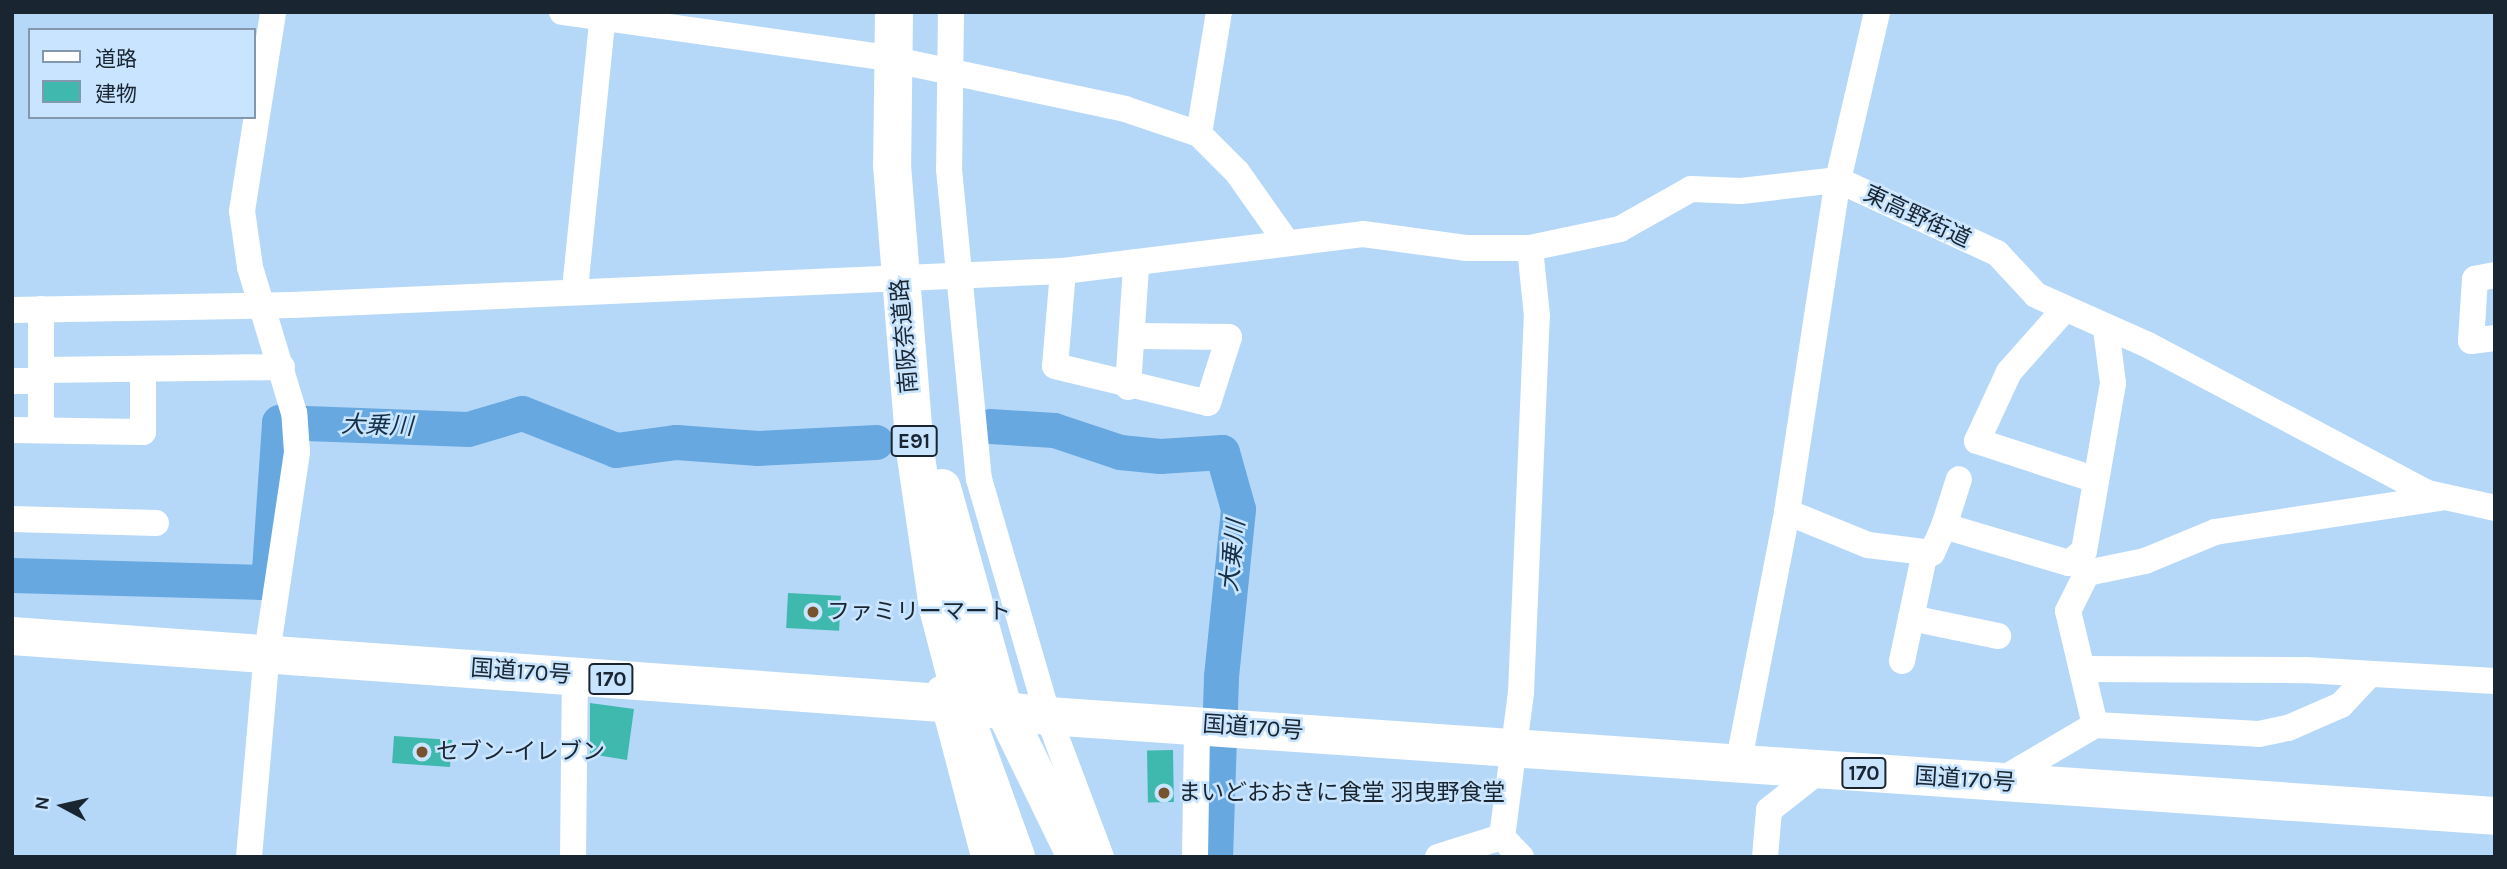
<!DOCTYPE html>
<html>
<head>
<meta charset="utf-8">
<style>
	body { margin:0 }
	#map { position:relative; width:2507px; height:869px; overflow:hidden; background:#b6d8f8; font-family:Karla,"Noto Sans JP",sans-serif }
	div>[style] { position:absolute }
	.river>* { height:35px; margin:-17.5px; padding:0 17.5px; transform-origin:17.5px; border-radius:17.5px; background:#68a8e1 }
	.building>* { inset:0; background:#3fb9ae; transform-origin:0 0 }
	.minor>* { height:26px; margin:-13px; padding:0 13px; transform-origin:13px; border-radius:13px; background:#fff }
	.highway>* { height:38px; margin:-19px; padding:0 19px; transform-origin:19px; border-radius:19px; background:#fff }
	.dots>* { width:19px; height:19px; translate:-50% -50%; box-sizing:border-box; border:4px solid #c9e4fe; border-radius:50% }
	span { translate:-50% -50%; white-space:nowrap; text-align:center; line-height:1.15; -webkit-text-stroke:5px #c9e4fe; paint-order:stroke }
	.shield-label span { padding:2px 5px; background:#c9e4fe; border:2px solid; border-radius:5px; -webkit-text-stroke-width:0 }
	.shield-label { font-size:21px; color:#192632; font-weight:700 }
	.street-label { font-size:23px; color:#192632 }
	.poi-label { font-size:23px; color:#192632 }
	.left { translate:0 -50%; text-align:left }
	.water-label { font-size:24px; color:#132f47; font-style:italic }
	.frame { position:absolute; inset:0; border:14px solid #192632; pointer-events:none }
	.legend { position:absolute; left:28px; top:28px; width:228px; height:91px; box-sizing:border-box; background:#c9e4fe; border:2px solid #8398ac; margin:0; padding:9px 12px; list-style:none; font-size:21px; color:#192632 }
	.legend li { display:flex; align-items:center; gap:14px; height:35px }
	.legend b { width:35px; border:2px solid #8398ac }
	.north { position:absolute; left:28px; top:771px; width:70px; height:70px; -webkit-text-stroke:5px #c9e4fe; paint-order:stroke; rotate:278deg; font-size:19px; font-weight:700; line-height:28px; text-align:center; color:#192632 }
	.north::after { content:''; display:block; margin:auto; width:24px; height:32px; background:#192632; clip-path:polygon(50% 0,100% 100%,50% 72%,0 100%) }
</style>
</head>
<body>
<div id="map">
	<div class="river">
		<div style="left:990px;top:426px;width:64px;rotate:3.6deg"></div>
		<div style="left:1054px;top:430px;width:70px;rotate:18.4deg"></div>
		<div style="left:1120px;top:452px;width:40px;rotate:5.7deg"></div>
		<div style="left:1160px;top:456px;width:62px;rotate:-3.7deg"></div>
		<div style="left:1222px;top:452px;width:59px;rotate:74.3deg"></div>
		<div style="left:1238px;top:509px;width:169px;rotate:95.8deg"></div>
		<div style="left:1221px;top:677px;width:180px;rotate:91.9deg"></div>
		<div style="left:12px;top:575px;width:249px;rotate:1.6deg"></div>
		<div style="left:261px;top:582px;width:14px;rotate:-56deg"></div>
		<div style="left:269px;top:570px;width:148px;rotate:-86.1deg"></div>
		<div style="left:279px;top:422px;width:189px;rotate:2.1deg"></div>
		<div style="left:468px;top:429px;width:56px;rotate:-16.5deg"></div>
		<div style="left:522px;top:413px;width:101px;rotate:21.5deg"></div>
		<div style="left:616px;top:450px;width:61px;rotate:-7.6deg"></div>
		<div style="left:676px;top:442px;width:82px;rotate:4.2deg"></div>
		<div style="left:758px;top:448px;width:118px;rotate:-2.9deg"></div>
	</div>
	<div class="building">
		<div style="left:788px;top:593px;width:53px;height:35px;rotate:3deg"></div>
		<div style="clip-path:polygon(590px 703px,634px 709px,627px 760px,590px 754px)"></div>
		<div style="left:394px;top:736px;width:58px;height:27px;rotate:4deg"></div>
		<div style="left:1173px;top:750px;width:52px;height:26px;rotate:89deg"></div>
	</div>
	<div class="minor">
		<div style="left:562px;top:12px;width:322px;rotate:8deg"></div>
		<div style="left:881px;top:57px;width:249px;rotate:12deg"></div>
		<div style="left:1125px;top:109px;width:78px;rotate:18.7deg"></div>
		<div style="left:1199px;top:134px;width:54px;rotate:45deg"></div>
		<div style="left:1237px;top:172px;width:83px;rotate:54.8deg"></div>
		<div style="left:951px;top:12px;width:157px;rotate:90.7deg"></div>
		<div style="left:949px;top:169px;width:311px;rotate:84.5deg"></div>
		<div style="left:979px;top:479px;width:247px;rotate:73.8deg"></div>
		<div style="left:1048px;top:716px;width:151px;rotate:69.4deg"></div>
		<div style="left:1199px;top:134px;width:124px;rotate:-80.7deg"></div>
		<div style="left:1063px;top:271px;width:95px;rotate:94.8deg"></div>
		<div style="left:1055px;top:366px;width:157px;rotate:13.6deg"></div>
		<div style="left:1208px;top:403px;width:69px;rotate:-72.3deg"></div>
		<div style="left:1229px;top:337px;width:93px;rotate:-179.4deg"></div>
		<div style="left:2495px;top:275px;width:20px;rotate:169deg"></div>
		<div style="left:2475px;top:279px;width:62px;rotate:93.7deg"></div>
		<div style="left:2471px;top:341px;width:24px;rotate:-7deg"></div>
		<div style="left:575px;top:289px;width:278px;rotate:-84.2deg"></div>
		<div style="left:12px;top:310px;width:280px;rotate:-1deg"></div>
		<div style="left:292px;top:305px;width:772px;rotate:-2.53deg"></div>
		<div style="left:1063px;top:271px;width:302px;rotate:-7deg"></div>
		<div style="left:1363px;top:234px;width:105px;rotate:7.7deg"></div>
		<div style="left:1467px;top:248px;width:63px"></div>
		<div style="left:1530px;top:248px;width:92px;rotate:-11.9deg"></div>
		<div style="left:1620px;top:229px;width:81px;rotate:-29.4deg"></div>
		<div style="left:1691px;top:189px;width:50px;rotate:2.3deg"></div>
		<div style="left:1741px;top:191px;width:98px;rotate:-6.5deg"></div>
		<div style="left:1838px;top:180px;width:175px;rotate:24.7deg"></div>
		<div style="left:1997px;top:253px;width:57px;rotate:47.1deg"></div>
		<div style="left:2036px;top:295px;width:123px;rotate:24.1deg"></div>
		<div style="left:2148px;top:345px;width:316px;rotate:27.9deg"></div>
		<div style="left:2427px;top:493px;width:70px;rotate:12.4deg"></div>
		<div style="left:2064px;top:310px;width:83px;rotate:131.6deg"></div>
		<div style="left:2009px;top:372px;width:76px;rotate:114.9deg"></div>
		<div style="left:1977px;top:441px;width:125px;rotate:18.1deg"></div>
		<div style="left:41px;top:370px;width:241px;rotate:-0.7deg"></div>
		<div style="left:12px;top:381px;width:29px"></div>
		<div style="left:1128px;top:387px;width:122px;rotate:-86.2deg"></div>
		<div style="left:12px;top:430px;width:131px;rotate:0.9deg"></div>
		<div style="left:143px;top:432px;width:63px;rotate:-90deg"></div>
		<div style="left:41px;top:430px;width:121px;rotate:-90deg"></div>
		<div style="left:1787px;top:512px;width:87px;rotate:22.2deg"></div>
		<div style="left:1868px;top:545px;width:64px;rotate:7.1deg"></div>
		<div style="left:1932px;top:553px;width:30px;rotate:-66deg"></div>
		<div style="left:1944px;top:526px;width:130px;rotate:16.5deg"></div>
		<div style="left:2069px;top:563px;width:19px;rotate:-39deg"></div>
		<div style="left:2084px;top:551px;width:170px;rotate:-80.2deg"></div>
		<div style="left:2113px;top:383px;width:54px;rotate:-97.4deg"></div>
		<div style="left:12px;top:519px;width:144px;rotate:1.6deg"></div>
		<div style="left:1944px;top:526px;width:49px;rotate:-72.3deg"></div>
		<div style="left:1911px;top:618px;width:89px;rotate:11.7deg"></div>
		<div style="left:1902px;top:661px;width:111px;rotate:-78.1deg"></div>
		<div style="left:2082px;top:669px;width:223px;rotate:0.3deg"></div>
		<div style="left:2305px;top:670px;width:190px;rotate:3.3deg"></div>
		<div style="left:940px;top:689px;width:174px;rotate:75.3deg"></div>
		<div style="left:2095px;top:725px;width:117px;rotate:-103.3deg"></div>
		<div style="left:2068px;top:611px;width:42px;rotate:-63.4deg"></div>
		<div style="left:2087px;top:573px;width:59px;rotate:-11.7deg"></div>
		<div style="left:2145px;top:561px;width:76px;rotate:-22.5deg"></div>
		<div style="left:2215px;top:532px;width:229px;rotate:-8.6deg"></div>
		<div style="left:1738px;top:765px;width:258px;rotate:-79deg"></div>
		<div style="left:1787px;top:512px;width:336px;rotate:-81.3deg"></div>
		<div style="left:1838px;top:180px;width:172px;rotate:-76.9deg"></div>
		<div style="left:1998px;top:782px;width:113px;rotate:-30.4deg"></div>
		<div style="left:2095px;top:725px;width:164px;rotate:3.1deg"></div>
		<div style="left:2259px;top:734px;width:30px;rotate:-12deg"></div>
		<div style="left:2288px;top:728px;width:58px;rotate:-23.5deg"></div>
		<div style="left:2341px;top:705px;width:41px;rotate:-47deg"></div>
		<div style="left:249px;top:857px;width:205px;rotate:-85deg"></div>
		<div style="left:267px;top:653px;width:203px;rotate:-81.5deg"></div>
		<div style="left:297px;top:452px;width:39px;rotate:-94deg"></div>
		<div style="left:294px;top:413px;width:152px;rotate:-106.8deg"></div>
		<div style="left:250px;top:267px;width:57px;rotate:-98.1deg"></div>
		<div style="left:242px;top:211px;width:201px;rotate:-81.1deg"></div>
		<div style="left:573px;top:857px;width:181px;rotate:-89.4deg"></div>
		<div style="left:1195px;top:857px;width:134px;rotate:-89.1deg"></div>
		<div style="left:1438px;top:857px;width:67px;rotate:-17.4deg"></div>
		<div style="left:1521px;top:857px;width:28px;rotate:-134deg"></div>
		<div style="left:1502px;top:837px;width:145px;rotate:-82.5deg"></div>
		<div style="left:1521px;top:693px;width:377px;rotate:-87.6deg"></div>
		<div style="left:1537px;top:316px;width:68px;rotate:-95.9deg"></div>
		<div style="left:1765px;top:857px;width:47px;rotate:-85.1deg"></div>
		<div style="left:1769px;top:810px;width:65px;rotate:-38.1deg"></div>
	</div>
	<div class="highway">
		<div style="left:894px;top:12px;width:153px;rotate:90.7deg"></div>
		<div style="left:892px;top:165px;width:286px;rotate:85.4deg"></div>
		<div style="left:915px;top:450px;width:160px;rotate:81.7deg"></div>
		<div style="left:938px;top:608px;width:123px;rotate:75.4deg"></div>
		<div style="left:969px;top:727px;width:138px;rotate:70.1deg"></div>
		<div style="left:942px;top:488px;width:225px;rotate:74.5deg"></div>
		<div style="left:1002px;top:705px;width:169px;rotate:64deg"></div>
		<div style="left:12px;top:636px;width:932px;rotate:4.12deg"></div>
		<div style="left:942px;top:703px;width:107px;rotate:7deg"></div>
		<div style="left:1048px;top:716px;width:1450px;rotate:3.95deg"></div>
	</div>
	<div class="dots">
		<div style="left:813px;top:612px;background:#77532d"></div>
		<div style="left:422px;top:752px;background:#77532d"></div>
		<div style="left:1164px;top:793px;background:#77532d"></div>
	</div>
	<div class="shield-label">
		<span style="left:914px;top:441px">E91</span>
		<span style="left:611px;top:679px">170</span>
		<span style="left:1864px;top:773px">170</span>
	</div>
	<div class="street-label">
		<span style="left:1917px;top:217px;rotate:25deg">東高野街道</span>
		<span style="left:905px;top:336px;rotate:-95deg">南阪奈道路</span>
		<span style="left:521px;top:672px;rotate:4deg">国道170号</span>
		<span style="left:1253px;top:728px;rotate:4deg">国道170号</span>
		<span style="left:1965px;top:780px;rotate:4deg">国道170号</span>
	</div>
	<div class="poi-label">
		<span class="left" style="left:827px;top:612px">ファミリーマート</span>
		<span class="left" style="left:436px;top:752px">セブン-イレブン</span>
		<span class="left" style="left:1178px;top:793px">まいどおおきに食堂 羽曳野食堂</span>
	</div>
	<div class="water-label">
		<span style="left:377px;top:426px;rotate:2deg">大乗川</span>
		<span style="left:1233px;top:556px;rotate:-84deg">大乗川</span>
	</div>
	<div class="frame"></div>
	<ul class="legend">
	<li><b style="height:9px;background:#fff"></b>道路</li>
	<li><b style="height:19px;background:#3fb9ae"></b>建物</li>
	</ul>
	<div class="north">N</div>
</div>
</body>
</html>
